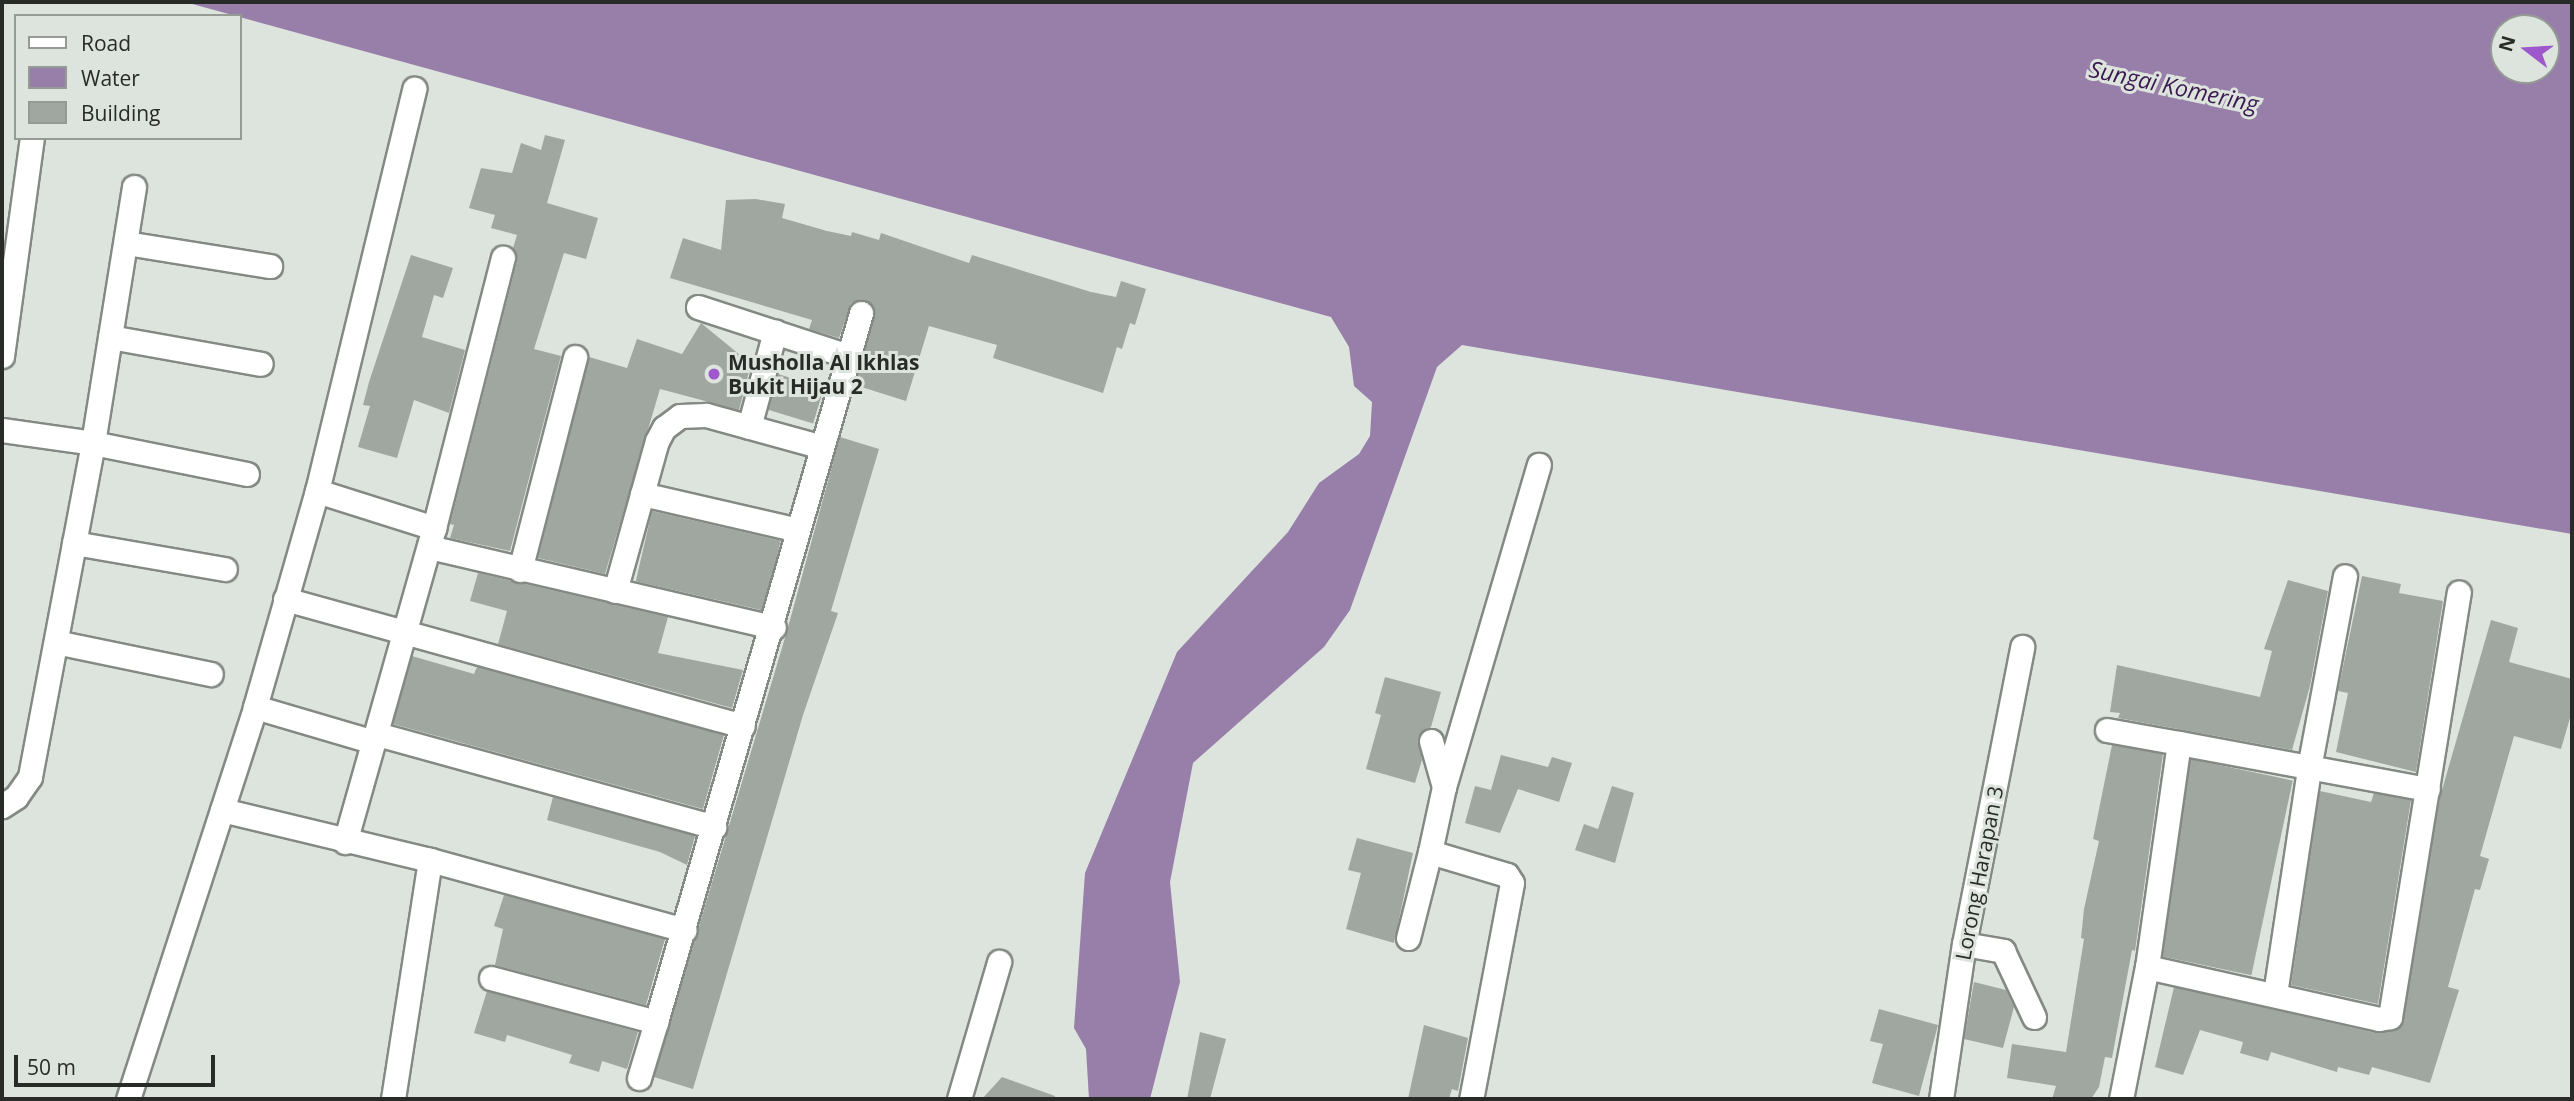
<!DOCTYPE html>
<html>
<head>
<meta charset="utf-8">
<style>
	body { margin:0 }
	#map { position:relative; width:2574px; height:1101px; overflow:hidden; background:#dde4dd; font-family:"Open Sans",sans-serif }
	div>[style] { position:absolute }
	.water>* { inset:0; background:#977fa9 }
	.building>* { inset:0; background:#a0a6a0; transform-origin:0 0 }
	.roads { filter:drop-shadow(2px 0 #838983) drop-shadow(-2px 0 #838983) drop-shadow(0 2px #838983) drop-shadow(0 -2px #838983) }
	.street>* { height:23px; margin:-11.5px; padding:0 11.5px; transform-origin:11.5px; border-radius:11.5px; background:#fff }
	.dots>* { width:19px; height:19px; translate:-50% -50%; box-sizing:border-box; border:4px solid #dde4dd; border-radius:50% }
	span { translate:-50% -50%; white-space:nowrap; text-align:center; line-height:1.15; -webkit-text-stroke:6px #dde4dd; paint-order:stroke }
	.poi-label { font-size:21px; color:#282b28; font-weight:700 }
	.left { translate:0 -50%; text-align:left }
	.street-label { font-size:21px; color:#282b28 }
	.water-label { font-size:23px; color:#3a1a4f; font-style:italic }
	.frame { position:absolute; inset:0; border:4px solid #282b28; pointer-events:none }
	.legend { position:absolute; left:14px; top:14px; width:228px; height:126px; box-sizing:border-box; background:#dde4dd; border:2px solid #959a95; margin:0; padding:9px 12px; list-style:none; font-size:21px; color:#282b28 }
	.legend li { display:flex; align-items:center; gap:14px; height:35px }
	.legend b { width:35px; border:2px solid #959a95 }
	.north { position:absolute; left:2490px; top:14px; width:70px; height:70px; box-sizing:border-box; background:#dde4dd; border:2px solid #959a95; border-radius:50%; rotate:287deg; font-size:19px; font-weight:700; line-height:28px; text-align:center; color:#282b28 }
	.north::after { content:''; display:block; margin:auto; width:24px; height:32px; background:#9e58cc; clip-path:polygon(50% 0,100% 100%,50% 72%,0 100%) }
	.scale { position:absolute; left:14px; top:1055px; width:201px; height:32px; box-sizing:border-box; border:4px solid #282b28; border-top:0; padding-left:9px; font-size:21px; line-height:24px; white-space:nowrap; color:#282b28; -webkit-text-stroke:5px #dde4dd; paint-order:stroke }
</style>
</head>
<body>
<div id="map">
	<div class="water">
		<div style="clip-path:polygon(evenodd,185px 2px,2572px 2px,2572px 534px,1462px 345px,1437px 367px,1350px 610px,1324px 647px,1193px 763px,1170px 882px,1180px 982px,1150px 1099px,1089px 1099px,1086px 1049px,1074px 1028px,1085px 873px,1177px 652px,1288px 532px,1319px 483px,1359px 454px,1370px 436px,1372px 402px,1354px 386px,1349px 347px,1331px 317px,185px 2px,2504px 28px,2546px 28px,2546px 70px,2504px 70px,2504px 28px)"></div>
	</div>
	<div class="building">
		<div style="clip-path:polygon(545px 135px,565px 140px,547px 203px,598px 218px,586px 259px,564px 253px,534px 349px,561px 356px,510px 551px,450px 538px,454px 525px,450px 524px,517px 261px,513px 248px,517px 235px,491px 228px,495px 215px,469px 208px,481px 168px,512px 173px,521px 143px,541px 150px)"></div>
		<div style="clip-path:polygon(756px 199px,785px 204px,782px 218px,827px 231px,851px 236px,852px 232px,879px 240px,881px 233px,969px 263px,972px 255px,1091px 292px,1116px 297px,1121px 281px,1146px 289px,1135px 325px,1130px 323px,1122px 349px,1117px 347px,1103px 393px,993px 358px,997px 345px,929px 326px,906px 401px,855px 385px,875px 316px,866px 300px,851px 303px,839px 338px,809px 329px,812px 320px,670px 278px,683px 238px,721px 250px,726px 200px)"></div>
		<div style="clip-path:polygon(411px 255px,453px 268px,443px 298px,434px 295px,422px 337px,465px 350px,449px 413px,414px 400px,397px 458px,358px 447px,370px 406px,363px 405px,369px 382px)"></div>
		<div style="clip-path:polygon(701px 323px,751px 364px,739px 410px,660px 389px,605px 574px,538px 558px,589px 357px,627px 368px,637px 339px,682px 354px)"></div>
		<div style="left:778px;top:374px;width:48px;height:37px;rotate:17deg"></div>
		<div style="clip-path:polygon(840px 437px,879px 449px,831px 611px,838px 613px,803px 715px,693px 1089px,654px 1077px,787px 631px)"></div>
		<div style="left:652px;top:511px;width:132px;height:72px;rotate:13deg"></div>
		<div style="clip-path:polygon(478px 573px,668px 617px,658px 653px,743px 670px,732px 708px,498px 644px,507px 611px,470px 601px)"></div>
		<div style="clip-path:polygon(2362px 576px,2401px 584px,2399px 593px,2443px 601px,2416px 772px,2336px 752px,2348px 693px,2338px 691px)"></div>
		<div style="clip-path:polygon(2288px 580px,2328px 591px,2310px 686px,2292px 750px,2118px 718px,2120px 713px,2110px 712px,2117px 665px,2260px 697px,2272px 651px,2264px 649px)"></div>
		<div style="clip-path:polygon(2491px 620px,2518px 628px,2509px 662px,2572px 679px,2572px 711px,2561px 749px,2514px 736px,2480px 856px,2489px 859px,2480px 890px,2475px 889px,2448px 987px,2459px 990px,2430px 1083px,2372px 1067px,2369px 1075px,2338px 1067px,2337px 1072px,2271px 1052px,2268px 1061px,2240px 1053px,2243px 1042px,2200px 1030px,2183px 1075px,2155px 1067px,2174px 987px,2376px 1033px,2400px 1026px,2440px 797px)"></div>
		<div style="clip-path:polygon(412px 656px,474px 674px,477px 667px,724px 735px,703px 809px,393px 724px)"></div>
		<div style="clip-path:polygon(1385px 677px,1441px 692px,1431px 727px,1418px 737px,1422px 760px,1415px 783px,1366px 769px,1381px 715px,1375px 713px)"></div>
		<div style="clip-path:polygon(2112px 745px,2163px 754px,2135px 951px,2132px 950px,2112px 1058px,2105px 1057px,2099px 1087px,2091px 1099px,2052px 1099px,2056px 1086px,2007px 1078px,2012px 1044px,2066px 1052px,2084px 939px,2081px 938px,2084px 909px,2099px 841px,2093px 839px)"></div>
		<div style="clip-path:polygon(1501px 755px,1548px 767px,1552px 757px,1572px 763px,1559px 802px,1518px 789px,1500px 833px,1465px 823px,1475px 786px,1491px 790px)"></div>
		<div style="left:2191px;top:759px;width:104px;height:199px;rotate:12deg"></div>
		<div style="clip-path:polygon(1612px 786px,1634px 793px,1615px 863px,1575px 850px,1584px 824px,1598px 829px)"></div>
		<div style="clip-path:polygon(2320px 791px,2371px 802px,2374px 793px,2411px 800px,2378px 1004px,2291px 985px)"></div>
		<div style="clip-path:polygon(553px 797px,695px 836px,687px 865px,660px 852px,547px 820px)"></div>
		<div style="clip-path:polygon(1357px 838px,1413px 853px,1394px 943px,1346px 929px,1361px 873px,1348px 870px)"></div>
		<div style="clip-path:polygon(504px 895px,665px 939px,646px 1005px,495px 965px,503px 929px,494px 926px)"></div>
		<div style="clip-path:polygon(1974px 982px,2006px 990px,2014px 1007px,2003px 1048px,1964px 1039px)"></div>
		<div style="clip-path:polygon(487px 991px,638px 1032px,627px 1069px,602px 1061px,599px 1072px,569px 1063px,572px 1055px,507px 1035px,505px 1042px,474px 1033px)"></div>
		<div style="clip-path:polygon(1879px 1009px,1938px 1025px,1919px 1096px,1872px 1083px,1883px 1044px,1870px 1041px)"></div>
		<div style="clip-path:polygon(1424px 1025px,1468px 1038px,1458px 1091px,1452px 1089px,1449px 1099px,1408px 1099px)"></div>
		<div style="clip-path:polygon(1200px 1032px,1226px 1039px,1210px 1099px,1187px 1099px)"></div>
		<div style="clip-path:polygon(1002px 1077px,1055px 1096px,1054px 1099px,982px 1099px)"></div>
	</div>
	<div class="roads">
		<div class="street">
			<div style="left:134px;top:187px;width:259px;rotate:99.1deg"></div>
			<div style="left:93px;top:443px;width:157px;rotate:11.4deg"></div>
			<div style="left:126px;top:243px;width:146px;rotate:9.1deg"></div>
			<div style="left:698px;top:307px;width:145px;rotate:18.1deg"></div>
			<div style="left:110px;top:337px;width:153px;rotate:10.1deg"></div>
			<div style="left:2px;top:356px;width:220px;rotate:-82.2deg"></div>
			<div style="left:749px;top:427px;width:99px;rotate:-74.8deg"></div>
			<div style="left:2px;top:430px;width:92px;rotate:8.1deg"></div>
			<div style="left:93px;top:443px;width:340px;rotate:100.7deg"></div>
			<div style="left:30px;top:777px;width:24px;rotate:125deg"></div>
			<div style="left:16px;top:797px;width:17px;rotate:147deg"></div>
			<div style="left:317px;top:491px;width:123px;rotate:17.5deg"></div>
			<div style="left:642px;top:494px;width:160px;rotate:13deg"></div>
			<div style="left:74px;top:543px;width:153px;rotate:9.8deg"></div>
			<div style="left:429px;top:547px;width:354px;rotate:13.1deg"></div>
			<div style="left:520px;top:570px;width:220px;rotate:-75.5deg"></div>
			<div style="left:615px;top:591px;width:156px;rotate:-74.4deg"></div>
			<div style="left:657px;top:441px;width:15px;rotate:-62deg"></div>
			<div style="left:664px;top:428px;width:20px;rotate:-37deg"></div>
			<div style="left:680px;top:416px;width:26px;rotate:-2deg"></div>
			<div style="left:706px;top:415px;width:120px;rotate:15.4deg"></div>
			<div style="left:285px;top:599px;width:475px;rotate:15.5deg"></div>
			<div style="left:56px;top:642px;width:158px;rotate:11.7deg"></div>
			<div style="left:255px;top:707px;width:124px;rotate:16.4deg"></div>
			<div style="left:2107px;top:730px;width:73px;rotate:10.2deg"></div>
			<div style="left:377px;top:734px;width:350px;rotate:15.4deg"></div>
			<div style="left:1431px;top:741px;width:48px;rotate:74.2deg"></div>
			<div style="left:1444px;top:787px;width:66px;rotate:102.2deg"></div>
			<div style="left:1430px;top:852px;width:80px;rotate:16.6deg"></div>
			<div style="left:1507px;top:875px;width:9px;rotate:58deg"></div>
			<div style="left:1512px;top:883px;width:220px;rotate:100.7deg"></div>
			<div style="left:1444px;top:787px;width:336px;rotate:-73.6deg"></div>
			<div style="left:222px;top:810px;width:214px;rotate:13.5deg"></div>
			<div style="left:430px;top:860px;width:264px;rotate:15.4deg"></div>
			<div style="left:345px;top:842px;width:326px;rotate:-74.2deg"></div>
			<div style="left:434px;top:528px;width:279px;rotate:-75.7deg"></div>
			<div style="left:1408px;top:938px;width:89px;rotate:-75.7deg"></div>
			<div style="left:1964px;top:944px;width:40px;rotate:10deg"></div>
			<div style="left:2003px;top:951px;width:73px;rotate:64.8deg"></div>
			<div style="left:2147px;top:967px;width:238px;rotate:12.6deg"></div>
			<div style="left:2379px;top:1019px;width:11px;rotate:-10deg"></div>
			<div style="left:2390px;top:1017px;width:430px;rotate:-80.8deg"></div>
			<div style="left:491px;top:978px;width:171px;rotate:14.9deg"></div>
			<div style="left:656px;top:1022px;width:738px;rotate:-73.87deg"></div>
			<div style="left:2275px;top:994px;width:229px;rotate:-81.4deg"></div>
			<div style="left:2309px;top:768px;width:195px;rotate:-79.4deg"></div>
			<div style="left:639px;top:1078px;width:59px;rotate:-73.1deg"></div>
			<div style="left:128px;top:1099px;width:412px;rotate:-72deg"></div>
			<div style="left:255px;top:707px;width:225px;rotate:-74deg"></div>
			<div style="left:317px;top:491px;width:414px;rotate:-76.4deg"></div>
			<div style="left:393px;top:1099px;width:242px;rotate:-81.2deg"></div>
			<div style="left:959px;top:1099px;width:143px;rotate:-73.7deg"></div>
			<div style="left:1941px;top:1099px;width:157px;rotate:-81.6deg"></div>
			<div style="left:1964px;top:944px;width:303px;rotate:-78.9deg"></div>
			<div style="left:2121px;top:1099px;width:135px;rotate:-78.9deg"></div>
			<div style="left:2147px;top:967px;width:226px;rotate:-81.9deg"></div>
			<div style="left:2179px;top:743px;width:253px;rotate:10.5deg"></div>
		</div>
	</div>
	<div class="dots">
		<div style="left:714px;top:374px;background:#9e58cc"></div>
	</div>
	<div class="poi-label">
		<span class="left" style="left:728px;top:374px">Musholla Al Ikhlas<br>Bukit Hijau 2</span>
	</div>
	<div class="street-label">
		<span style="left:1979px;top:873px;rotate:-79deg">Lorong Harapan 3</span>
	</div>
	<div class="water-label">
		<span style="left:2174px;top:86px;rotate:12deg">Sungai Komering</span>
	</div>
	<div class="frame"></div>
	<ul class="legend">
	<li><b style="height:9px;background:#fff"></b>Road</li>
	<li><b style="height:19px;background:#977fa9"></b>Water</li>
	<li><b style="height:19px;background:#a0a6a0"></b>Building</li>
	</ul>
	<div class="north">N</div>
	<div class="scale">50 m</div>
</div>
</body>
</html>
